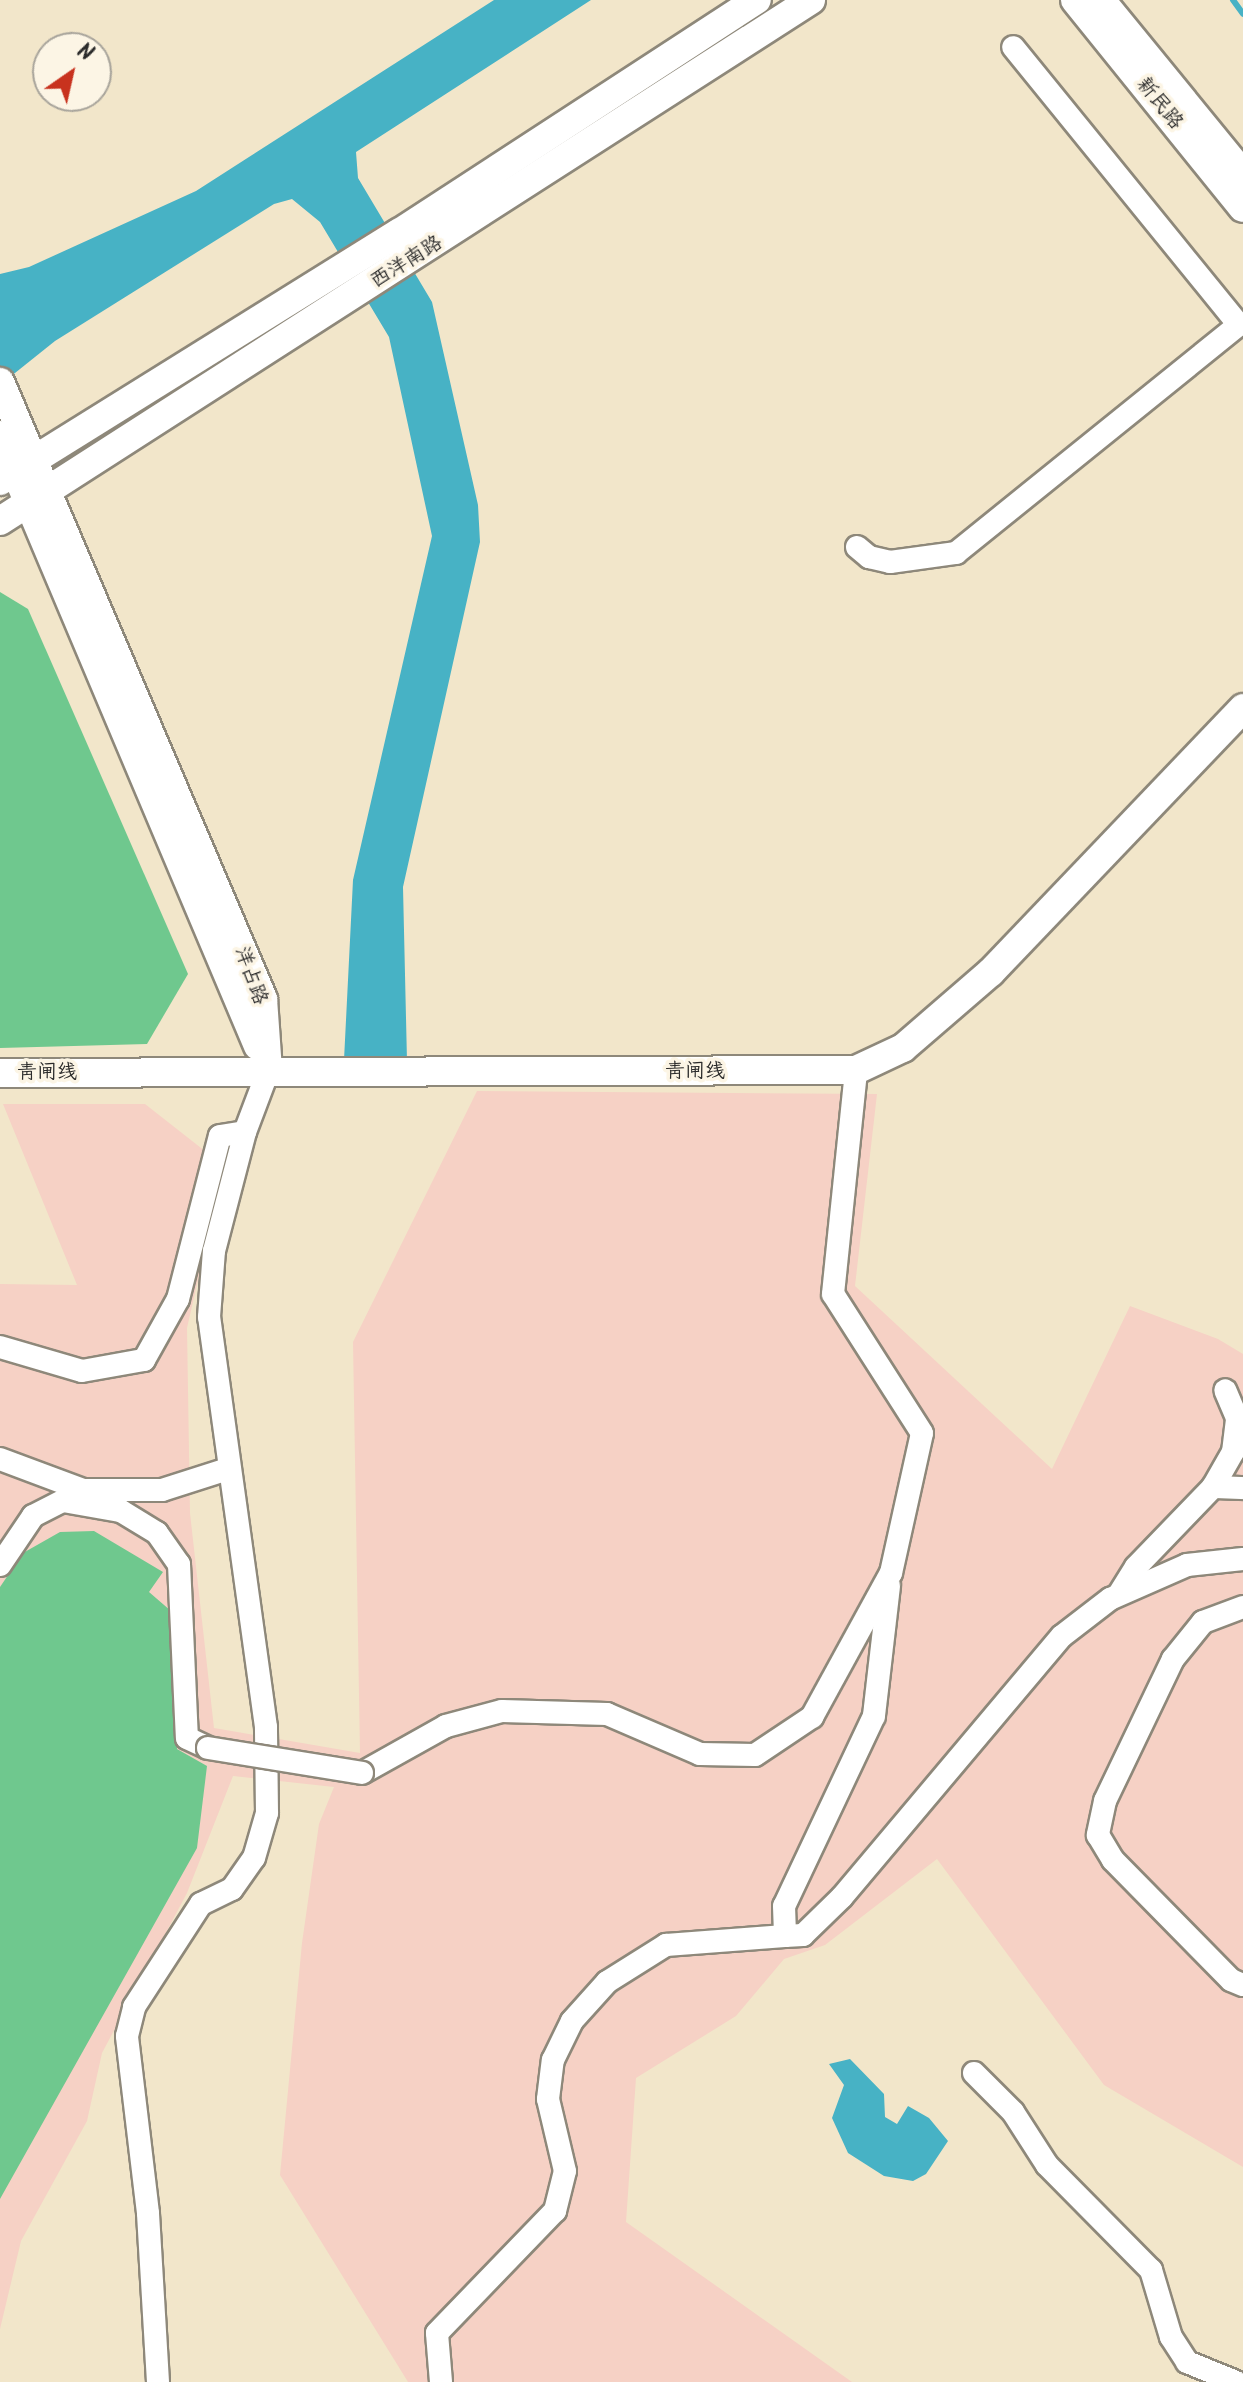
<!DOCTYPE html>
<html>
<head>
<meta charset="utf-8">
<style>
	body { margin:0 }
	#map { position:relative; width:1243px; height:2382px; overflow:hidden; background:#f2e6ca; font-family:Kalam,"LXGW WenKai TC",sans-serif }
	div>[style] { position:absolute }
	.built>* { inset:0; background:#f6d1c5 }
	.green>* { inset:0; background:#6fc88e }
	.water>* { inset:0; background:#47b2c5 }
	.stream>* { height:6px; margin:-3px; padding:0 3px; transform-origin:3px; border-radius:3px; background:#47b2c5 }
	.roads { filter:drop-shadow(2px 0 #8e887a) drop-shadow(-2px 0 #8e887a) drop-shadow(0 2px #8e887a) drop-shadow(0 -2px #8e887a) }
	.minor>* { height:22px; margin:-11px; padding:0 11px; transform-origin:11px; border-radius:11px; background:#fff }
	.major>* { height:28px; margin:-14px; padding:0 14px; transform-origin:14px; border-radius:14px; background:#fff }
	.bridges { filter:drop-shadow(2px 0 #8e887a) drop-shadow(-2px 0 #8e887a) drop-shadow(0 2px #8e887a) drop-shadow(0 -2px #8e887a) }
	.minor-bridge>* { height:22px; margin:-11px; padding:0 11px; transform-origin:11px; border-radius:11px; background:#fff }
	span { translate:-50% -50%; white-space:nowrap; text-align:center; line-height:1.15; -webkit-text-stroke:7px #fcf5e5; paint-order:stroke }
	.street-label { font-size:20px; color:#2b2b2b }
	.north { position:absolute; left:32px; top:32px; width:80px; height:80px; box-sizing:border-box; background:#fcf5e5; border:2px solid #a8a49b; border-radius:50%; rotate:34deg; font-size:22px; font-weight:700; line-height:32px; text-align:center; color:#2b2b2b }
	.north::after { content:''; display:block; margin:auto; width:28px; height:36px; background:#c8321e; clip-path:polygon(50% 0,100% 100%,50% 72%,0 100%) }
</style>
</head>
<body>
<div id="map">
	<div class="built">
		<div style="clip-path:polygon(477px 1091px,877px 1094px,855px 1286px,1052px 1469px,1130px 1306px,1218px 1339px,1243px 1354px,1243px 2167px,1104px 2085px,937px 1859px,825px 1945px,784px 1959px,736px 2016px,636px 2078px,626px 2222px,852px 2382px,408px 2382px,280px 2175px,302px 1943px,319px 1824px,334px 1787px,233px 1776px,187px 1893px,102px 2053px,87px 2121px,21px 2241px,0 2329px,0 1284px,77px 1285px,3px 1104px,145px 1104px,224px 1166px,187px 1328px,190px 1513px,214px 1728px,360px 1753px,353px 1342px)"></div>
	</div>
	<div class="green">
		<div style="clip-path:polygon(0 592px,28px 609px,188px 974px,147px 1044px,0 1048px)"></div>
		<div style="clip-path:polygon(94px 1531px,163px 1572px,149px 1592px,171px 1611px,177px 1749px,207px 1766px,197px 1848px,0 2199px,0 1587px,23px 1553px,60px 1532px)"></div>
	</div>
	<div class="water">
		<div style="clip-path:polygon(494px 0,591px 0,356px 152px,358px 178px,432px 302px,478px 505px,480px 542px,403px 887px,407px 1061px,344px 1060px,353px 880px,432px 536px,389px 337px,320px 222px,292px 199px,274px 204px,55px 341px,0 385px,0 274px,29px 267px,196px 191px)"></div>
		<div style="clip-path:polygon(850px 2059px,884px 2094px,885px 2117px,897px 2124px,908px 2106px,929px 2118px,948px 2141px,926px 2174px,913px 2181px,884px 2176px,848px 2153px,832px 2118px,844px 2085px,829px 2064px)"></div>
	</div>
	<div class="stream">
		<div style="left:1233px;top:0;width:17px;rotate:54deg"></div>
	</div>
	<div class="roads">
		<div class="minor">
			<div style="left:857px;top:547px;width:16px;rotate:40deg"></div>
			<div style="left:869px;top:557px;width:22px;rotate:13deg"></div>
			<div style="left:890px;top:562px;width:67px;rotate:-7.8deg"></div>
			<div style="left:956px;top:553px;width:363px;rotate:-38.9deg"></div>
			<div style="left:1239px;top:325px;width:358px;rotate:-129.1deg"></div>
			<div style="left:0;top:1347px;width:85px;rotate:16.3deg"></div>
			<div style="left:82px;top:1371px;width:63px;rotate:-10.1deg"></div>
			<div style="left:144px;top:1360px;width:70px;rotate:-60.9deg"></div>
			<div style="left:178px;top:1299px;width:168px;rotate:-75.6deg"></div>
			<div style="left:220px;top:1136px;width:25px;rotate:-9deg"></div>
			<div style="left:0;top:1459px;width:89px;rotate:20.5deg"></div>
			<div style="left:83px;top:1490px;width:79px"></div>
			<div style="left:162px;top:1490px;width:69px;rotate:-17.7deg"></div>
			<div style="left:1213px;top:1487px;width:30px;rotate:2deg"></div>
			<div style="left:0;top:1565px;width:59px;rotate:-56deg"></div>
			<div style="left:33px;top:1516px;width:34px;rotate:-27deg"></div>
			<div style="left:63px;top:1501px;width:59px;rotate:9.8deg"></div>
			<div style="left:121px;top:1511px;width:42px;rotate:31.4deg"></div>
			<div style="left:157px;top:1533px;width:38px;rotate:55deg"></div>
			<div style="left:179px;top:1564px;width:174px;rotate:87.4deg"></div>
			<div style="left:187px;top:1738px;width:23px;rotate:25deg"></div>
			<div style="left:889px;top:1586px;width:131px;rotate:96.6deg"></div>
			<div style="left:874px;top:1716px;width:210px;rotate:115.3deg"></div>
			<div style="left:784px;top:1906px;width:30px;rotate:88deg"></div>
			<div style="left:785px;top:1936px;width:18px;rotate:-3deg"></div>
			<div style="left:803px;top:1935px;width:54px;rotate:-44.3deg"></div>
			<div style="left:842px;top:1897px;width:341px;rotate:-49.9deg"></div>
			<div style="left:1062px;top:1636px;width:61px;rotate:-37.6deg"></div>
			<div style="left:1110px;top:1599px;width:84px;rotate:-23.8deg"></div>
			<div style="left:1187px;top:1565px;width:56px;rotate:-6.1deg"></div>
			<div style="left:1119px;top:1594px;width:32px;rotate:-58deg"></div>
			<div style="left:1136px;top:1567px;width:111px;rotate:-46.1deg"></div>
			<div style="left:1213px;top:1487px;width:40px;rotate:-60.3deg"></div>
			<div style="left:1233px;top:1452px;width:34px;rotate:-83deg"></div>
			<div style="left:1237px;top:1418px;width:30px;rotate:-113deg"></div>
			<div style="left:1243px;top:1607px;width:43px;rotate:159.4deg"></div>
			<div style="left:1203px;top:1622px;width:48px;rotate:129deg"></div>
			<div style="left:1173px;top:1659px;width:157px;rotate:115.6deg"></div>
			<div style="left:1105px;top:1801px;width:35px;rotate:102deg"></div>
			<div style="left:1098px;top:1835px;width:29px;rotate:59deg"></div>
			<div style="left:1113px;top:1860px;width:168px;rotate:45.5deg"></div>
			<div style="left:1231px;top:1980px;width:13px;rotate:23deg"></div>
			<div style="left:362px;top:1773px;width:96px;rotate:-29.2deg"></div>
			<div style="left:446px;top:1726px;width:58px;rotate:-15deg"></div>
			<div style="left:502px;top:1711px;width:105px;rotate:1.6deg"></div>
			<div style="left:607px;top:1714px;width:101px;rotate:23.3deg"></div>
			<div style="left:700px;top:1754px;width:55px;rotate:1deg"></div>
			<div style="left:755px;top:1755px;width:69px;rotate:-33.7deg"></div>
			<div style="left:812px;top:1717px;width:164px;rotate:-61.3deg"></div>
			<div style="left:891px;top:1573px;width:143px;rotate:-77.5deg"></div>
			<div style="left:922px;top:1433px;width:165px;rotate:-122.6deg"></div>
			<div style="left:833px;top:1294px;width:225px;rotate:-84.1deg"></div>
			<div style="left:974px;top:2073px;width:55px;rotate:45deg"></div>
			<div style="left:1013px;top:2112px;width:63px;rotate:57.3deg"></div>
			<div style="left:1047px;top:2165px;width:148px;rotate:45.3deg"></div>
			<div style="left:1151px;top:2270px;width:70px;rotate:73.4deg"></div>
			<div style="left:1171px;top:2337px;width:30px;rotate:57deg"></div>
			<div style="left:1187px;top:2362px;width:53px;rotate:22.2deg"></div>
			<div style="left:158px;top:2382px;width:169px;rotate:-93.4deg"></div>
			<div style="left:148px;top:2213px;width:178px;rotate:-96.8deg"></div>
			<div style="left:127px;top:2036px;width:30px;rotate:-76deg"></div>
			<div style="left:134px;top:2007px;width:123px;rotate:-57deg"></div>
			<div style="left:201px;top:1904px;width:34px;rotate:-26deg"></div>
			<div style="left:232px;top:1889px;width:38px;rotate:-55deg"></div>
			<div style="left:254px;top:1858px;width:47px;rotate:-73.9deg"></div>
			<div style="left:267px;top:1813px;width:86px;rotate:-90.7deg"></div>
			<div style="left:266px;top:1727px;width:414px;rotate:-97.9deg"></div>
			<div style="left:209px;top:1317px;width:66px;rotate:-85.7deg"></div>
			<div style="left:214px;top:1251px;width:123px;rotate:-75.4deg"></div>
			<div style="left:245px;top:1132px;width:65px;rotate:-69.3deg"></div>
			<div style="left:441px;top:2382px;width:49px;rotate:-94.7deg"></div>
			<div style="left:437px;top:2333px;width:170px;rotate:-46deg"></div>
			<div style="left:555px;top:2211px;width:41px;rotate:-76deg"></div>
			<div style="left:565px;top:2171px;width:74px;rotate:-103.3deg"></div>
			<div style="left:548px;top:2099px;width:39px;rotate:-83deg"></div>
			<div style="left:553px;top:2060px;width:43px;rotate:-64deg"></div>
			<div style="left:572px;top:2021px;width:52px;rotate:-48.1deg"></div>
			<div style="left:607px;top:1982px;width:70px;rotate:-32.1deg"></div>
			<div style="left:666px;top:1945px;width:119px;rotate:-4.3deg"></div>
		</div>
		<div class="major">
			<div style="left:1075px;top:0;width:267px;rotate:51.1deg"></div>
			<div style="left:1101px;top:0;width:225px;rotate:50.8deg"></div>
			<div style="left:0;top:382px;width:671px;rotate:66.91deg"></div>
			<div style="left:263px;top:999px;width:72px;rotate:86deg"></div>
			<div style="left:0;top:435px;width:663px;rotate:67.11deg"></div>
			<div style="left:0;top:481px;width:470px;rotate:-31.9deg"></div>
			<div style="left:399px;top:233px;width:427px;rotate:-33.1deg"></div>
			<div style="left:0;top:521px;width:964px;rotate:-32.72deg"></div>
			<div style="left:0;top:1073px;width:856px;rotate:-0.2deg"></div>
			<div style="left:856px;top:1070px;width:52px;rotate:-25.1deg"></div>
			<div style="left:903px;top:1048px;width:116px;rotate:-40.8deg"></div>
			<div style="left:991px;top:972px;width:365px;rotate:-46.3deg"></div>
		</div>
	</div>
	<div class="bridges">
		<div class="minor-bridge">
			<div style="left:208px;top:1748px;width:156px;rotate:9.2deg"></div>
		</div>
	</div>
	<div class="street-label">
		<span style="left:1159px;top:104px;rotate:51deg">新民路</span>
		<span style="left:407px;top:263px;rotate:-32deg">西洋南路</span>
		<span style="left:250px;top:976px;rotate:70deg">洋占路</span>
		<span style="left:695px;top:1072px">青闸线</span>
		<span style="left:47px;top:1073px">青闸线</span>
	</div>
	<div class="north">N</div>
</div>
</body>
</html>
